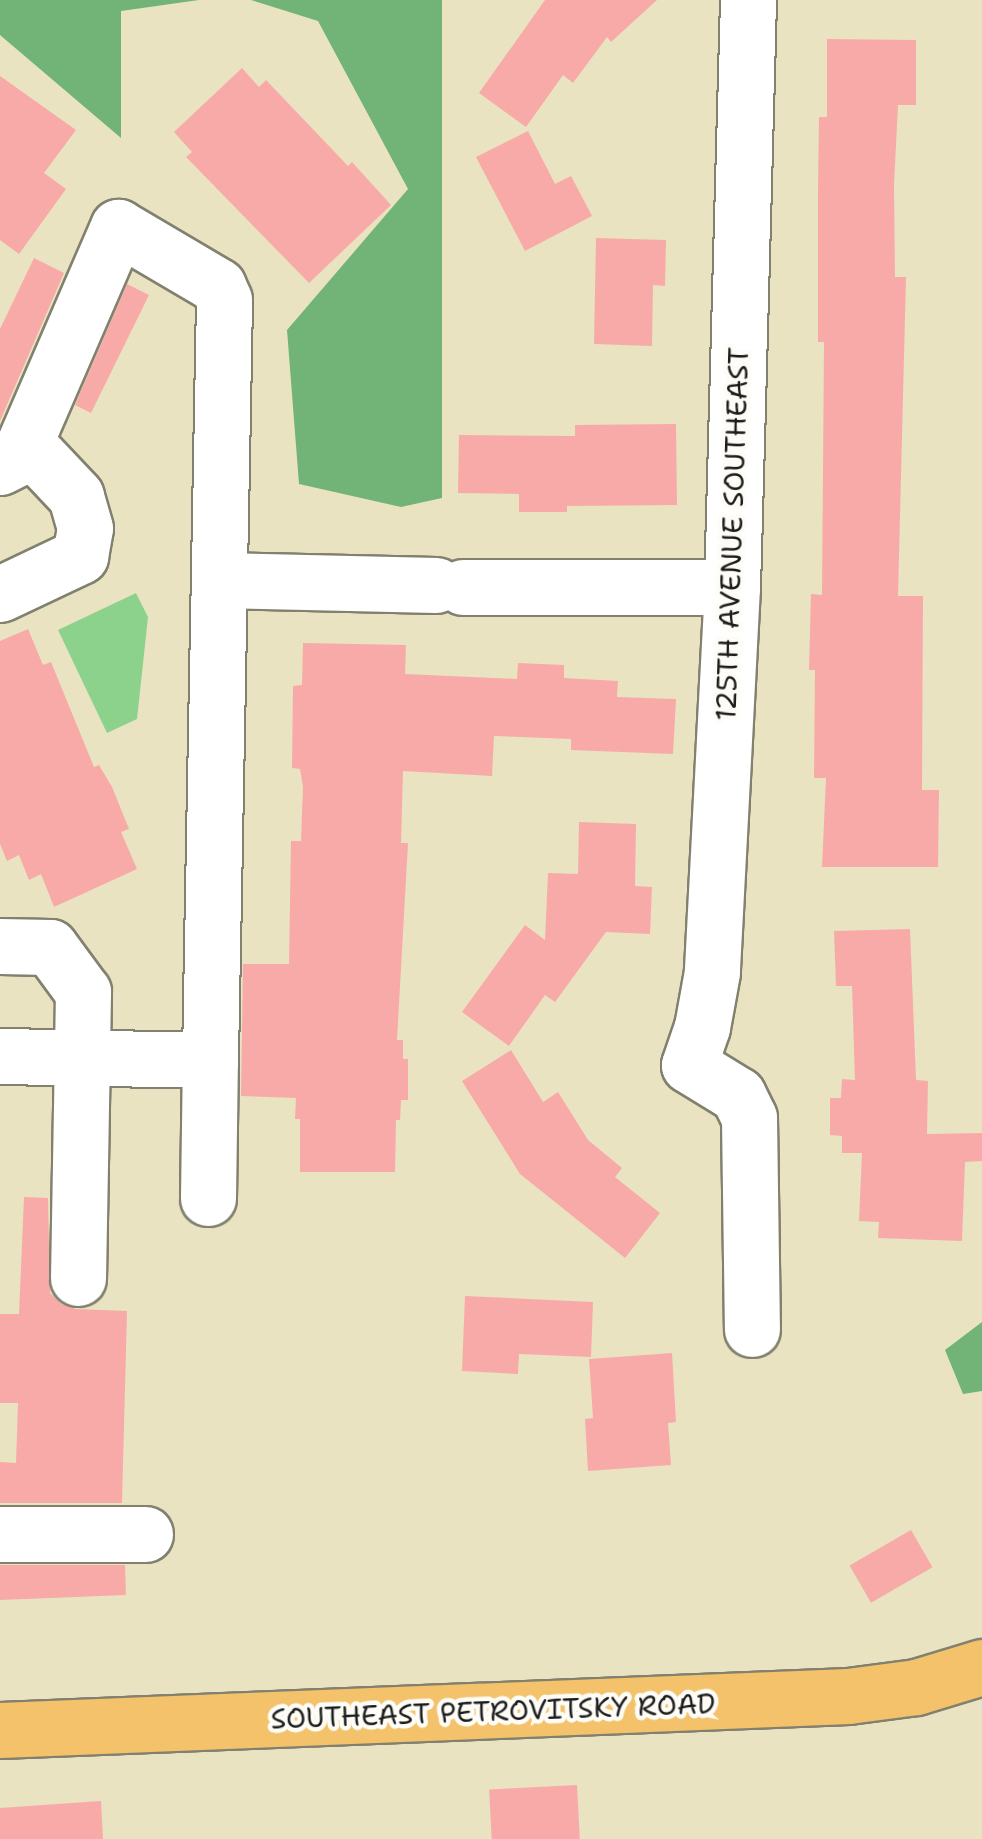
<!DOCTYPE html>
<html>
<head>
<meta charset="utf-8">
<style>
	body { margin:0 }
	#map { position:relative; width:982px; height:1839px; overflow:hidden; background:#e9e3c2; font-family:"Shantell Sans",sans-serif }
	div>[style] { position:absolute }
	.green>* { inset:0; background:#8dd28c }
	.forest>* { inset:0; background:#72b478 }
	.building>* { inset:0; background:#f8aaa8; transform-origin:0 0 }
	.roads { filter:drop-shadow(2px 0 #82806f) drop-shadow(-2px 0 #82806f) drop-shadow(0 2px #82806f) drop-shadow(0 -2px #82806f) }
	.minor>* { height:55px; margin:-27.5px; padding:0 27.5px; transform-origin:27.5px; border-radius:27.5px; background:#fff }
	.major>* { height:55px; margin:-27.5px; padding:0 27.5px; transform-origin:27.5px; border-radius:27.5px; background:#f3c26a }
	span { translate:-50% -50%; white-space:nowrap; text-align:center; line-height:1.15; -webkit-text-stroke:9px #fdfcf7; paint-order:stroke }
	.street-label { font-size:28px; color:#1c1c1c }
</style>
</head>
<body>
<div id="map">
	<div class="green">
		<div style="clip-path:polygon(136px 593px,148px 617px,137px 719px,107px 733px,58px 630px)"></div>
	</div>
	<div class="forest">
		<div style="clip-path:polygon(0 0,199px 0,121px 11px,121px 138px,0 35px)"></div>
		<div style="clip-path:polygon(251px 0,442px 0,442px 498px,401px 507px,299px 484px,287px 330px,408px 189px,318px 21px)"></div>
		<div style="clip-path:polygon(982px 1322px,982px 1391px,963px 1394px,945px 1350px)"></div>
	</div>
	<div class="building">
		<div style="clip-path:polygon(545px 0,657px 0,611px 42px,607px 37px,573px 83px,563px 75px,526px 127px,479px 93px)"></div>
		<div style="clip-path:polygon(827px 39px,916px 40px,916px 105px,898px 105px,894px 185px,895px 277px,906px 277px,898px 596px,923px 596px,922px 790px,939px 790px,938px 867px,822px 867px,826px 778px,814px 778px,815px 670px,809px 670px,811px 594px,822px 595px,824px 342px,818px 342px,818px 191px,819px 117px,827px 117px)"></div>
		<div style="clip-path:polygon(242px 68px,259px 87px,266px 80px,348px 166px,352px 162px,391px 205px,309px 283px,186px 157px,192px 152px,174px 132px)"></div>
		<div style="clip-path:polygon(0 76px,76px 130px,44px 173px,66px 189px,19px 254px,0 240px)"></div>
		<div style="clip-path:polygon(528px 131px,555px 184px,571px 176px,592px 216px,525px 251px,476px 157px)"></div>
		<div style="clip-path:polygon(596px 238px,666px 240px,665px 286px,653px 285px,652px 346px,594px 344px)"></div>
		<div style="clip-path:polygon(34px 258px,64px 273px,0 421px,0 329px)"></div>
		<div style="clip-path:polygon(127px 284px,149px 295px,91px 413px,75px 405px)"></div>
		<div style="clip-path:polygon(676px 424px,677px 505px,567px 506px,567px 512px,519px 512px,519px 494px,458px 493px,459px 435px,575px 436px,575px 425px)"></div>
		<div style="clip-path:polygon(28px 629px,43px 665px,51px 662px,94px 767px,99px 765px,112px 787px,129px 829px,121px 832px,137px 869px,54px 907px,41px 874px,29px 880px,19px 855px,7px 861px,0 844px,0 641px)"></div>
		<div style="clip-path:polygon(303px 643px,406px 645px,405px 674px,517px 679px,518px 663px,564px 665px,564px 678px,618px 681px,617px 697px,676px 699px,673px 754px,571px 750px,571px 739px,494px 736px,492px 776px,403px 771px,401px 843px,408px 843px,397px 1040px,403px 1040px,403px 1059px,408px 1059px,408px 1100px,401px 1100px,400px 1120px,396px 1120px,395px 1172px,300px 1172px,300px 1119px,295px 1119px,296px 1098px,241px 1096px,243px 964px,289px 964px,291px 841px,301px 841px,303px 787px,300px 769px,292px 768px,293px 686px,302px 685px)"></div>
		<div style="clip-path:polygon(579px 822px,636px 824px,635px 886px,652px 887px,650px 934px,606px 932px,555px 1002px,545px 995px,509px 1046px,462px 1012px,525px 925px,545px 940px,548px 873px,578px 874px)"></div>
		<div style="clip-path:polygon(910px 929px,916px 1080px,928px 1081px,927px 1134px,982px 1133px,982px 1161px,965px 1162px,962px 1241px,878px 1238px,879px 1222px,859px 1221px,862px 1153px,842px 1153px,842px 1136px,830px 1135px,830px 1098px,841px 1098px,842px 1079px,855px 1080px,852px 986px,836px 986px,834px 931px)"></div>
		<div style="clip-path:polygon(511px 1050px,543px 1102px,558px 1092px,588px 1140px,622px 1168px,615px 1177px,660px 1213px,625px 1258px,520px 1174px,462px 1081px)"></div>
		<div style="clip-path:polygon(24px 1197px,48px 1198px,50px 1293px,61px 1304px,76px 1309px,127px 1311px,122px 1503px,0 1503px,0 1462px,16px 1463px,18px 1403px,0 1403px,0 1314px,19px 1314px)"></div>
		<div style="clip-path:polygon(465px 1296px,593px 1302px,591px 1357px,519px 1354px,518px 1374px,462px 1371px)"></div>
		<div style="clip-path:polygon(672px 1353px,676px 1422px,668px 1423px,671px 1465px,588px 1471px,585px 1419px,593px 1418px,589px 1359px)"></div>
		<div style="left:911px;top:1530px;width:43px;height:71px;rotate:60deg"></div>
		<div style="clip-path:polygon(0 1565px,125px 1565px,126px 1595px,0 1600px)"></div>
		<div style="left:577px;top:1785px;width:54px;height:88px;rotate:87deg"></div>
		<div style="clip-path:polygon(101px 1801px,103px 1839px,0 1839px,0 1808px)"></div>
	</div>
	<div class="roads">
		<div class="minor">
			<div style="left:748px;top:0;width:587px;rotate:91.56deg"></div>
			<div style="left:732px;top:587px;width:386px;rotate:93deg"></div>
			<div style="left:712px;top:972px;width:56px;rotate:100.3deg"></div>
			<div style="left:702px;top:1027px;width:40px;rotate:108.9deg"></div>
			<div style="left:689px;top:1065px;width:57px;rotate:31.5deg"></div>
			<div style="left:738px;top:1095px;width:25px;rotate:64deg"></div>
			<div style="left:749px;top:1118px;width:211px;rotate:89.2deg"></div>
			<div style="left:0;top:467px;width:20px;rotate:-27deg"></div>
			<div style="left:18px;top:458px;width:252px;rotate:-66.6deg"></div>
			<div style="left:118px;top:227px;width:116px;rotate:30.5deg"></div>
			<div style="left:218px;top:286px;width:15px;rotate:67deg"></div>
			<div style="left:224px;top:300px;width:760px;rotate:91.06deg"></div>
			<div style="left:210px;top:1060px;width:210px;rotate:-178.9deg"></div>
			<div style="left:219px;top:580px;width:217px;rotate:1.3deg"></div>
			<div style="left:463px;top:587px;width:269px"></div>
			<div style="left:0;top:594px;width:89px;rotate:-25.4deg"></div>
			<div style="left:80px;top:556px;width:28px;rotate:-80deg"></div>
			<div style="left:85px;top:528px;width:33px;rotate:-106deg"></div>
			<div style="left:76px;top:496px;width:74px;rotate:-133.4deg"></div>
			<div style="left:0;top:946px;width:50px;rotate:1.1deg"></div>
			<div style="left:50px;top:947px;width:56px;rotate:53.7deg"></div>
			<div style="left:83px;top:992px;width:286px;rotate:91deg"></div>
			<div style="left:208px;top:1198px;width:138px;rotate:-89.2deg"></div>
			<div style="left:0;top:1534px;width:145px"></div>
		</div>
		<div class="major">
			<div style="left:0;top:1730px;width:849px;rotate:-2.3deg"></div>
			<div style="left:848px;top:1696px;width:69px;rotate:-7.5deg"></div>
			<div style="left:916px;top:1687px;width:69px;rotate:-16.9deg"></div>
		</div>
	</div>
	<div class="street-label">
		<span style="left:732px;top:534px;rotate:-88deg">125TH AVENUE SOUTHEAST</span>
		<span style="left:493px;top:1711px;rotate:-2deg">SOUTHEAST PETROVITSKY ROAD</span>
	</div>
</div>
</body>
</html>
